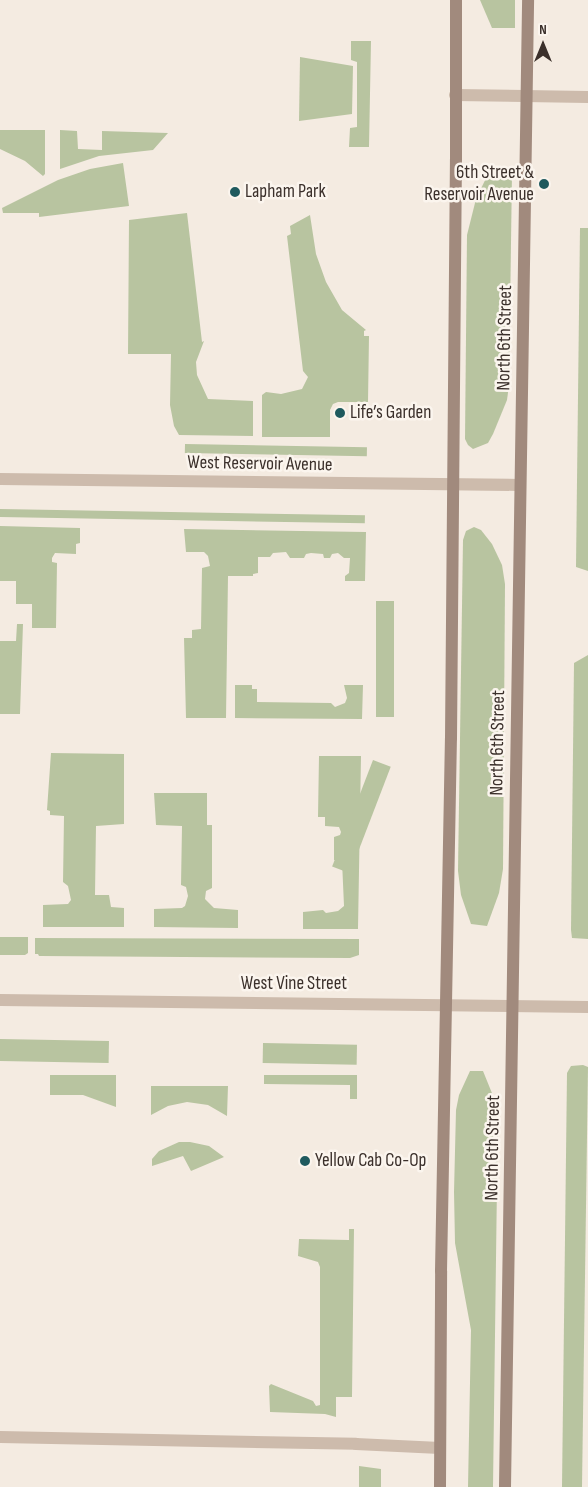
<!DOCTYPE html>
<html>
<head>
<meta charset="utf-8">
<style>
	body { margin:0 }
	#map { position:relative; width:588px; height:1487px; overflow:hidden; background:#f4ebe1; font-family:"Sofia Sans Condensed",sans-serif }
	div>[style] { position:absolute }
	.green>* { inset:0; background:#b8c4a0; transform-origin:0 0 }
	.lane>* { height:12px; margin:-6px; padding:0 6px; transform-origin:6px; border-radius:6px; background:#cdbbac }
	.street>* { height:12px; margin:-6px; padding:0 6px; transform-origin:6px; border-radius:6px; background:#cdbbac }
	.secondary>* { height:12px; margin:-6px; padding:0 6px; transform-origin:6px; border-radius:6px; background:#a18a7d }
	.dots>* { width:14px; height:14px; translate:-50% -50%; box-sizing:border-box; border:2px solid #fbf5ee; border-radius:50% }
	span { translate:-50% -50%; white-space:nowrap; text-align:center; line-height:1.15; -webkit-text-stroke:5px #fbf5ee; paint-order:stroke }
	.poi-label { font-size:19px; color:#3b302b }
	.right { translate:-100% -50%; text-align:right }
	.left { translate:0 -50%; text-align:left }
	.street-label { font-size:19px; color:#3b302b }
	.north { position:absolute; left:518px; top:20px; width:50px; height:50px; -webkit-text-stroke:4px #fbf5ee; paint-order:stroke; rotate:0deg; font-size:14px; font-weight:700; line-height:20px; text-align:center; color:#3b302b }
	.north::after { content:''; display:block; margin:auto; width:18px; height:22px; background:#3b302b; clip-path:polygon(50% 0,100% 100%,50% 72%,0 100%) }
</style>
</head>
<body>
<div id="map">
	<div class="green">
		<div style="clip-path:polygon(480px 0,515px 0,515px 28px,492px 28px)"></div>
		<div style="clip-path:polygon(351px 41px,371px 41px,369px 147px,349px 147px,350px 128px,357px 127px,357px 62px,351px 60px)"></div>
		<div style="clip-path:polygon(300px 57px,353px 66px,352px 114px,299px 121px)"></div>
		<div style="clip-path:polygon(0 130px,45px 130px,45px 174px,43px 176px,25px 161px,0 149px)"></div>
		<div style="clip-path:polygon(60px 130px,77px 131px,78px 149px,102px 150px,102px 131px,168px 133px,153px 150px,99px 156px,60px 169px)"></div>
		<div style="clip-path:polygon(123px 163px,129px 206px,39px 217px,39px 213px,3px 213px,2px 208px,58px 180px,90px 169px)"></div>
		<div style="clip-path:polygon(489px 172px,512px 172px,509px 385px,507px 400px,493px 434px,488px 443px,473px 449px,468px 445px,465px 439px,467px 235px,476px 199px)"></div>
		<div style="clip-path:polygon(187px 213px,202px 342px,204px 341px,196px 362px,197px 375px,208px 399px,253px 401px,253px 436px,179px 435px,174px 426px,170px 405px,171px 354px,128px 354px,129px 220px)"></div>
		<div style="clip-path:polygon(310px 215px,316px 254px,326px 282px,342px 310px,366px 330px,364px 331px,364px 336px,369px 336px,368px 402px,338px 402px,333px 404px,330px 410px,330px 437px,262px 437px,262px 395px,266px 392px,281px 394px,302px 389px,308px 377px,303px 371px,287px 236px,291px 234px,290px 226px)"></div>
		<div style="clip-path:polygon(580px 228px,588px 228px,588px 571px,576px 567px)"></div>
		<div style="left:185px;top:444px;width:182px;height:9px;rotate:1deg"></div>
		<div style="left:0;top:509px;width:365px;height:8px;rotate:1deg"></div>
		<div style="clip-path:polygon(0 526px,80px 528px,80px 543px,76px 544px,76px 554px,55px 553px,52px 558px,52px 562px,57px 563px,56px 628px,32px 628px,32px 604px,16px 604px,16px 581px,0 581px)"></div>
		<div style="clip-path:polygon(474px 527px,481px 530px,492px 544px,502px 565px,505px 584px,503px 869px,499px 893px,487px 926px,471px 924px,461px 895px,458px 871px,463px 540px,466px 531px)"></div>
		<div style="clip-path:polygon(184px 529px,366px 532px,365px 581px,345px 581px,345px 576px,349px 573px,350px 558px,344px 558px,338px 553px,332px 554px,330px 558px,324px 558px,323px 554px,311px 553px,306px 554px,304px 558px,290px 558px,286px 552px,273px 553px,270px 557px,258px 557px,258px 573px,253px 574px,253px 576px,228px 576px,226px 718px,186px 718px,184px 638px,192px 638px,192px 630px,201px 629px,202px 568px,210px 566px,208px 556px,204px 552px,186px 552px)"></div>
		<div style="left:376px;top:601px;width:18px;height:116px"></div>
		<div style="clip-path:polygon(17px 624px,23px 624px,20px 714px,0 714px,0 641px,16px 641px)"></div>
		<div style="clip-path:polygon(588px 655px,588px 939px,572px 938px,571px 930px,574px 663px)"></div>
		<div style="clip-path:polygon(235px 685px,252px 685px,252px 689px,257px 689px,257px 702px,331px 703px,335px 707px,345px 703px,347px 698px,344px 685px,363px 685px,362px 719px,235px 718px)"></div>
		<div style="clip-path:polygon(51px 753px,124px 754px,124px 824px,96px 826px,95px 895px,109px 895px,111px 907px,124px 908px,124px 927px,43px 927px,43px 905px,68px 904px,71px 900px,68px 886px,63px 882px,64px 816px,50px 815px,50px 811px,47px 810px)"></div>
		<div style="clip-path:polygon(319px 756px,361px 756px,358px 929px,303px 929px,303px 912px,323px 910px,326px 913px,338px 911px,344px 906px,342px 861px,334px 860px,334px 837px,340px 835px,341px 832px,339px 827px,325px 826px,325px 817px,318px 817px)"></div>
		<div style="left:373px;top:760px;width:19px;height:114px;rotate:21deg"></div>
		<div style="clip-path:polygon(154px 793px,207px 793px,207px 825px,212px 825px,212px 888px,206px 891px,205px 899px,214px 908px,238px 910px,238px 928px,154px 927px,154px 909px,182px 908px,185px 906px,188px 896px,186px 887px,181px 885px,182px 826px,156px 825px)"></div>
		<div style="clip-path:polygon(0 937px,28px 937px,28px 953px,25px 955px,0 955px)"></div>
		<div style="clip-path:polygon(35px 938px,359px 939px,359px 955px,350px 958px,39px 956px,38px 954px,35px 954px)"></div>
		<div style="left:0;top:1039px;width:109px;height:22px;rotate:1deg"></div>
		<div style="left:263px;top:1043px;width:94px;height:20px;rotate:1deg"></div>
		<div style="clip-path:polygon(583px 1065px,588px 1067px,582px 1487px,562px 1487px,567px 1073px,571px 1066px)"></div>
		<div style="clip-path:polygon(470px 1071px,483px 1071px,498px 1108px,493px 1487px,468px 1487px,471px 1330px,455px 1243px,454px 1192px,456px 1110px,459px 1095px)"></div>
		<div style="clip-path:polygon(50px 1075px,116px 1075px,116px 1107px,83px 1095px,50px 1095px)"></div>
		<div style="clip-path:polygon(264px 1075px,357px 1075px,357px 1099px,350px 1099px,350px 1085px,264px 1084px)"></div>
		<div style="clip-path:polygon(151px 1086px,228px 1086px,227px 1116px,208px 1105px,187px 1102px,168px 1106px,151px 1115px)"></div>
		<div style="clip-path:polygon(179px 1142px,190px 1142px,209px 1146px,224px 1157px,191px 1171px,183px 1156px,152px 1166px,152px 1159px,159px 1151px)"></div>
		<div style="clip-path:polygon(349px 1229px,354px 1229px,352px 1397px,336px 1397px,336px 1417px,325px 1414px,270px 1412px,269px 1386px,271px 1384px,313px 1401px,316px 1406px,320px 1405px,320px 1267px,318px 1262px,298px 1256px,299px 1239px,349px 1240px)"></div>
		<div style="clip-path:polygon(359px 1466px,381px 1469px,381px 1487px,359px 1487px)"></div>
	</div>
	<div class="lane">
		<div style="left:0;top:1437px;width:356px;rotate:1.1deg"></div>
		<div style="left:356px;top:1444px;width:84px;rotate:2.7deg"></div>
	</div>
	<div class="street">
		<div style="left:455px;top:95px;width:133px;rotate:0.9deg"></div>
		<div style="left:0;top:479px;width:520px;rotate:0.66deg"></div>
		<div style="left:0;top:1000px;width:588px;rotate:0.68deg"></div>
	</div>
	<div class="secondary">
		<div style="left:440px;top:1487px;width:216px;rotate:-89.7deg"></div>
		<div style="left:441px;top:1271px;width:533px;rotate:-88.93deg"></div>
		<div style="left:451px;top:738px;width:579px;rotate:-89.51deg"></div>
		<div style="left:456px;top:159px;width:159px;rotate:-90deg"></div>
		<div style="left:505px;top:1487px;width:1487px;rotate:-89.11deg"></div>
	</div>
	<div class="dots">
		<div style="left:544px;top:184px;background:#1f5a5e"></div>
		<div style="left:235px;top:192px;background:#1f5a5e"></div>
		<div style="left:340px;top:413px;background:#1f5a5e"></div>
		<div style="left:305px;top:1161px;background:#1f5a5e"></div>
	</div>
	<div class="poi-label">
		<span class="right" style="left:534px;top:184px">6th Street &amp;<br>Reservoir Avenue</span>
		<span class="left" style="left:245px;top:192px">Lapham Park</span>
		<span class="left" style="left:350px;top:413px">Life’s Garden</span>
		<span class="left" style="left:315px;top:1161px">Yellow Cab Co-Op</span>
	</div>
	<div class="street-label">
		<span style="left:505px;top:338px;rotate:-89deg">North 6th Street</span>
		<span style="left:260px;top:464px;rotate:1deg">West Reservoir Avenue</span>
		<span style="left:498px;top:743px;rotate:-89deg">North 6th Street</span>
		<span style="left:294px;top:984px">West Vine Street</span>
		<span style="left:493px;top:1148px;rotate:-89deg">North 6th Street</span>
	</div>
	<div class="north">N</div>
</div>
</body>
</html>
